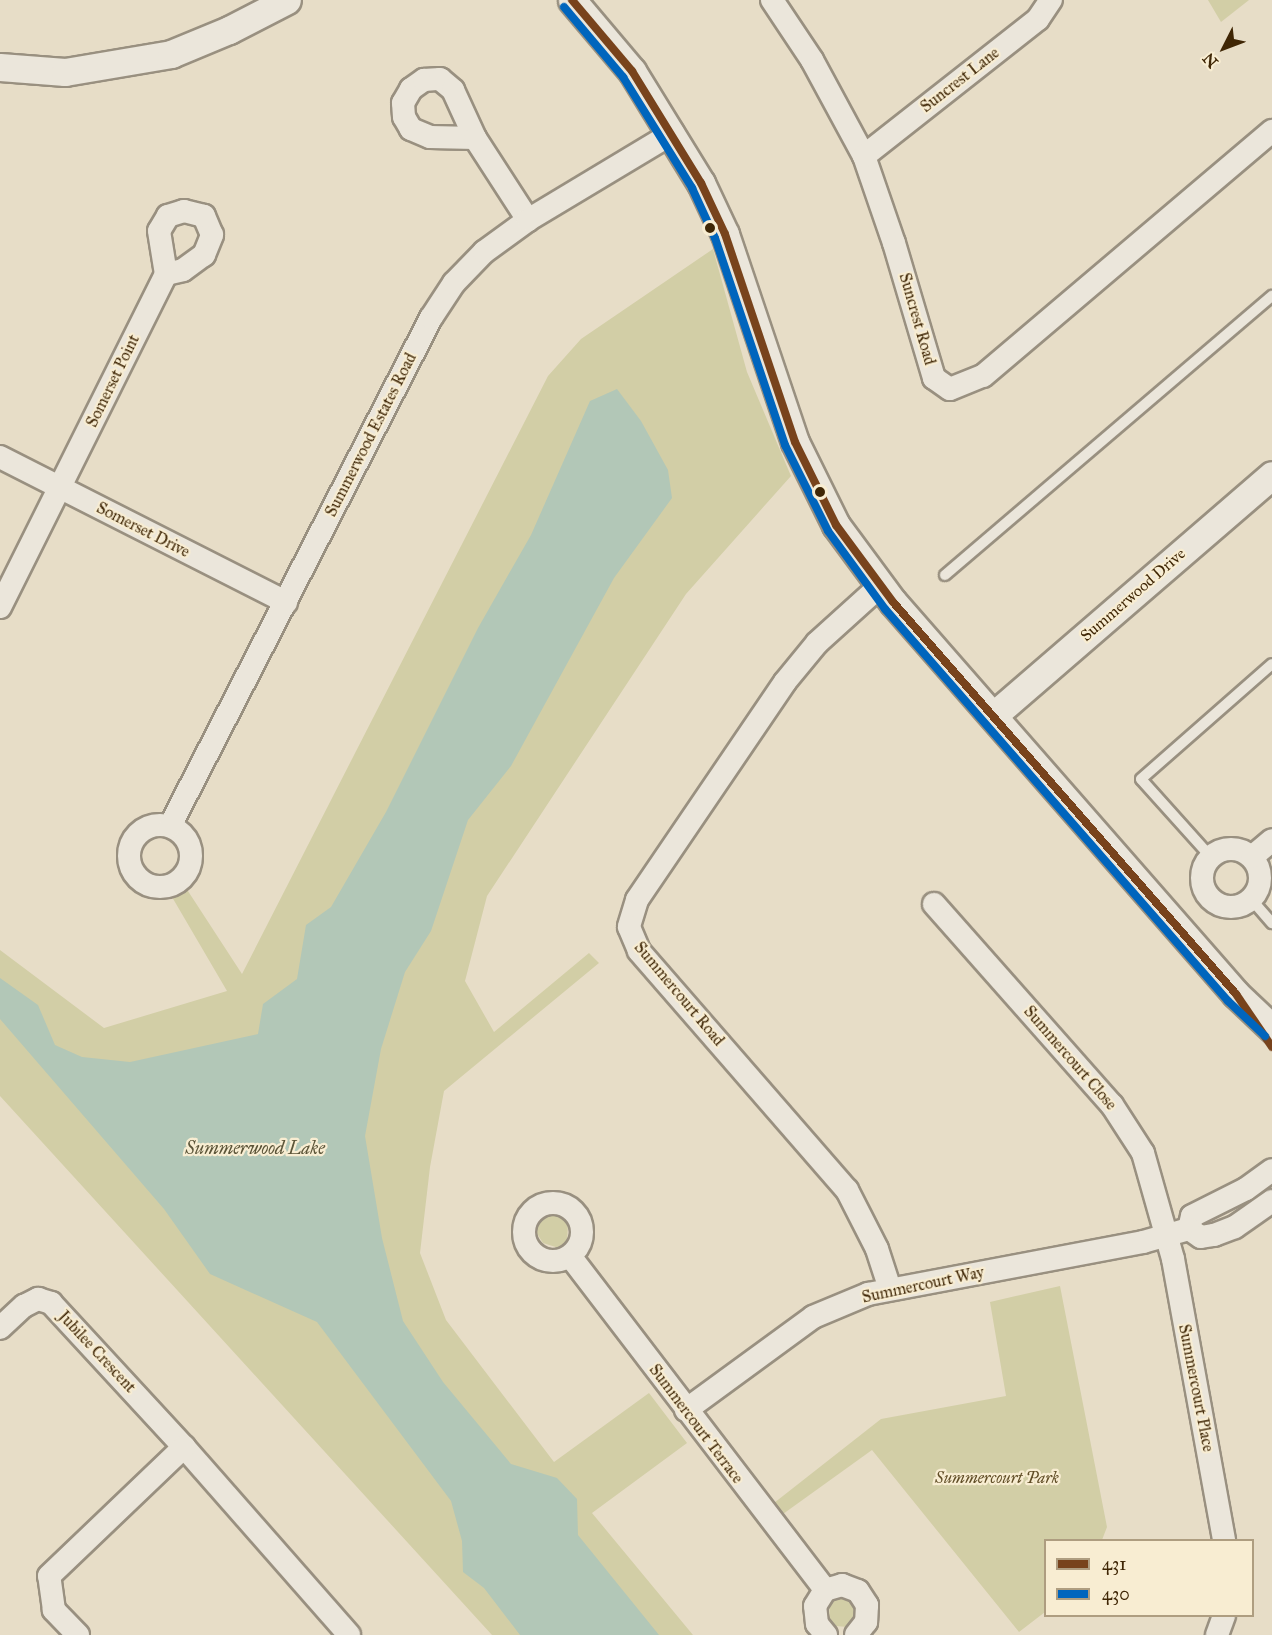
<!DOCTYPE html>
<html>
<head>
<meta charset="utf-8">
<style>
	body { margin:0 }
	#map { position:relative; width:1272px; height:1635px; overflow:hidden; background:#e7ddc7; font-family:"IM FELL Great Primer",serif }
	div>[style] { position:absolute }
	.green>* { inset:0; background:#d2cea6 }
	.water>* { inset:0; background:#b2c7b7 }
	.roads { filter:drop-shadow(2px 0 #999080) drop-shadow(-2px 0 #999080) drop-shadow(0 2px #999080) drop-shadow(0 -2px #999080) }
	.service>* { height:10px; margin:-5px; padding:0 5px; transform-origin:5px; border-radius:5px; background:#ebe6db }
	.minor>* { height:22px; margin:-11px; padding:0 11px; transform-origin:11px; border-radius:11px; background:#ebe6db }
	.minor>.ring { margin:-11px; padding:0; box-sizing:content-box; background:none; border:22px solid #ebe6db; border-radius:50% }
	.tertiary>* { height:27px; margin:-13.5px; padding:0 13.5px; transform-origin:13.5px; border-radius:13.5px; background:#ebe6db }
	.bus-1>* { height:8px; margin:-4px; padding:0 4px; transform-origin:4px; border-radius:4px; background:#78431c }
	.bus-2>* { height:8px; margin:-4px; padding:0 4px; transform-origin:4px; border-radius:4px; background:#0065bd }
	.dots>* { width:16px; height:16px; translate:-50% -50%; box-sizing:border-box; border:3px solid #f8edd2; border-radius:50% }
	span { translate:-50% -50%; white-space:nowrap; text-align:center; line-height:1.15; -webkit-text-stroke:4.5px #f8edd2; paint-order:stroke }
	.street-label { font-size:16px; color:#3f2605 }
	.park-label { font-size:16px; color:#604d26; font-style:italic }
	.water-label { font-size:18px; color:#5b5438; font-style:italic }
	.legend { position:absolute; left:1044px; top:1539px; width:210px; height:78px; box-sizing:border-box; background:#f8edd2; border:2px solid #ae9d80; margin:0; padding:8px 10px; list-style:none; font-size:18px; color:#3f2605 }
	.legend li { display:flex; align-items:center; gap:12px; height:30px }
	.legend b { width:30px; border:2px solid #ae9d80 }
	.north { position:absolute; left:1194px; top:18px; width:60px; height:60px; -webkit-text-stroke:4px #f8edd2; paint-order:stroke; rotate:228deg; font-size:16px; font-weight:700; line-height:24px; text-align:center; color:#3f2605 }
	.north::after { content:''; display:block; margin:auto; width:21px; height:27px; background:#3f2605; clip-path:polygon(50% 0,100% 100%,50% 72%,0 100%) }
</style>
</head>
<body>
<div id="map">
	<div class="green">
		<div style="clip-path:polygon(1208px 0,1249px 0,1221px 22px)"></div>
		<div style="clip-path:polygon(713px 249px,747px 372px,791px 476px,686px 594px,487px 896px,465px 981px,494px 1032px,589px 953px,599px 963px,444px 1091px,430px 1167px,420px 1253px,446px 1320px,554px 1462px,649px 1393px,687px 1443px,592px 1513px,693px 1635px,492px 1635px,0 1096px,0 950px,104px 1028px,227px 991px,172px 897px,186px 888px,242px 974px,548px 376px,581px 339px)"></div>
		<div style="clip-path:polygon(551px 1213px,560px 1215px,568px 1223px,567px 1244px,562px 1249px,543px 1243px,536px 1232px,539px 1220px)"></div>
		<div style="clip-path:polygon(1060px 1286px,1107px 1527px,1102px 1540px,1046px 1540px,1045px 1612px,1019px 1632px,872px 1450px,783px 1514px,774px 1503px,881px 1419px,1006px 1396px,990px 1302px)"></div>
		<div style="clip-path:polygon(830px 1597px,847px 1599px,855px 1605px,856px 1619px,848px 1627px,835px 1626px,829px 1621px)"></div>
	</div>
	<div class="water">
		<div style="clip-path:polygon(617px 389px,641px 421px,668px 470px,672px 498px,614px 578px,511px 766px,468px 820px,431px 931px,405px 972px,381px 1049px,365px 1136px,382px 1238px,403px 1321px,443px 1382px,511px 1464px,557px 1478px,577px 1499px,578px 1535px,659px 1635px,520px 1635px,484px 1588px,463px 1572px,462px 1541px,451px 1501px,317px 1322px,210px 1274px,164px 1209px,0 1019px,0 978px,38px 1005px,55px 1045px,82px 1057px,130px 1062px,258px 1034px,263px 1004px,297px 979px,306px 925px,331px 907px,386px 812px,478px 628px,531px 535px,590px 401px)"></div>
	</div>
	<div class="roads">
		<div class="service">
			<div style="left:945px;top:575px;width:430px;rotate:-40.5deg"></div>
			<div style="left:1210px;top:856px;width:103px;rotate:-131.9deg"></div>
			<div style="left:1141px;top:779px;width:174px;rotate:-41.3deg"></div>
			<div style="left:1251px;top:899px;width:32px;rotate:49deg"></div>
		</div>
		<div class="minor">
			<div style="left:772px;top:0;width:72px;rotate:56.3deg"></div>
			<div style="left:812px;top:60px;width:109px;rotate:61.6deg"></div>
			<div style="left:864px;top:156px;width:92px;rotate:71deg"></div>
			<div style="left:894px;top:243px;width:141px;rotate:73.5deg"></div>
			<div style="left:934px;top:378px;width:19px;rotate:35deg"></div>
			<div style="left:950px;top:389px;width:35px;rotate:-22deg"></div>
			<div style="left:983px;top:376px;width:379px;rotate:-40.3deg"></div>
			<div style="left:475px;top:138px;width:45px;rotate:-178.7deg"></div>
			<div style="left:430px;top:137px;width:21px;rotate:-157deg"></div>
			<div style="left:411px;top:129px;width:14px;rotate:-120deg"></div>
			<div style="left:404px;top:117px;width:14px;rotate:-94deg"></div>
			<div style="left:403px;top:103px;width:16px;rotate:-60deg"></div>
			<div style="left:411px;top:89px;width:16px;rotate:-35deg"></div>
			<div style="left:424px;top:80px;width:16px;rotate:-4deg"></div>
			<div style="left:440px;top:79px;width:17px;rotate:40deg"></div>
			<div style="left:453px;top:90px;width:53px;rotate:65.4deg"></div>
			<div style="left:475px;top:138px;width:98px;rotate:57.1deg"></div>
			<div style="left:864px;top:156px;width:221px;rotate:-38.2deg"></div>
			<div style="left:1038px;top:19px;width:23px;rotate:-56deg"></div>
			<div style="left:0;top:457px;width:321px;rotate:26.9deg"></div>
			<div style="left:880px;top:586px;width:85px;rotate:137.9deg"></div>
			<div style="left:817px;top:643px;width:50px;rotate:129.4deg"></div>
			<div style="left:785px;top:682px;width:263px;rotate:124.2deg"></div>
			<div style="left:637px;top:900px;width:28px;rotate:107deg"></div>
			<div style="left:629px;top:927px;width:26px;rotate:67deg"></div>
			<div style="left:639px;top:951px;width:317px;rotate:49deg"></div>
			<div style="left:847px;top:1190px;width:66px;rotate:63deg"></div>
			<div style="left:877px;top:1249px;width:42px;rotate:72deg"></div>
			<div style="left:0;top:607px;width:372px;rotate:-63.5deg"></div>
			<div style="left:166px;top:274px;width:17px;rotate:-13deg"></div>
			<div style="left:183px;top:270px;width:26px;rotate:-36deg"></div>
			<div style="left:204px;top:255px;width:22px;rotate:-68deg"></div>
			<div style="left:212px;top:235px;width:21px;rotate:-113deg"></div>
			<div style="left:204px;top:216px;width:21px;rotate:-166deg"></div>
			<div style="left:184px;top:211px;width:17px;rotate:163deg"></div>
			<div style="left:168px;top:216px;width:17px;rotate:121deg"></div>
			<div style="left:159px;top:231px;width:44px;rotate:80.8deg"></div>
			<div class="ring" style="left:129px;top:825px;width:40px;height:40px"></div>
			<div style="left:170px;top:826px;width:571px;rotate:-62.81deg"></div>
			<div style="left:431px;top:318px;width:42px;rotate:-56.7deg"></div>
			<div style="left:454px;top:283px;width:43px;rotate:-45.9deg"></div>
			<div style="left:484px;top:252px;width:54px;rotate:-36deg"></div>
			<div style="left:528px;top:220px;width:169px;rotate:-31deg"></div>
			<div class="ring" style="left:1202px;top:849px;width:36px;height:36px"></div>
			<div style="left:1252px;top:857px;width:26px;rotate:-40deg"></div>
			<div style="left:934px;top:904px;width:268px;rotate:48.5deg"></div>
			<div style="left:1112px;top:1105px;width:57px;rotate:57.1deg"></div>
			<div style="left:1143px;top:1153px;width:110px;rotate:74.2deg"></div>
			<div style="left:1173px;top:1259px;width:286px;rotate:79.7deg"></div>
			<div class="ring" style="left:524px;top:1203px;width:36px;height:36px"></div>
			<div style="left:1189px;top:1229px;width:13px;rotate:-77deg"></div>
			<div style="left:1192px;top:1216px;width:60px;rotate:-26.6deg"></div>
			<div style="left:1246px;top:1189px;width:32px;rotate:-36deg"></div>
			<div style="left:570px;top:1256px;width:420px;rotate:52.6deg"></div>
			<div style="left:0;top:1328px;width:33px;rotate:-43deg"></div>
			<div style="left:24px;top:1306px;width:16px;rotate:-27deg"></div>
			<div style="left:38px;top:1299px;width:14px;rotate:17deg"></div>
			<div style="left:51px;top:1303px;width:196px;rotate:47.3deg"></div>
			<div style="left:184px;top:1447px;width:250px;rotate:48.7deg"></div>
			<div style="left:686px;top:1410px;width:157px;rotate:-36.2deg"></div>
			<div style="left:813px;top:1317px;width:60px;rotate:-22.7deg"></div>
			<div style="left:868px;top:1294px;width:280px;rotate:-10.7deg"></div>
			<div style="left:1143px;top:1242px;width:48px;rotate:-15.8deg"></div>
			<div style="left:1189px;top:1229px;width:14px;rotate:34deg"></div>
			<div style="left:1201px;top:1237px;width:13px;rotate:-9deg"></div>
			<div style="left:1214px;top:1235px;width:22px;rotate:-21deg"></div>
			<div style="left:1235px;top:1227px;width:45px;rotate:-35.1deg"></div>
			<div style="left:78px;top:1635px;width:35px;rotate:-134deg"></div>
			<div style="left:54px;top:1610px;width:34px;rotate:-98deg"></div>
			<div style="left:49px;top:1576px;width:187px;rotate:-43.7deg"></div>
			<div style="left:826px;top:1635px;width:14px;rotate:-129deg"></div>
			<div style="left:817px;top:1624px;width:18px;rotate:-96deg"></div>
			<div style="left:815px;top:1606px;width:19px;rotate:-58deg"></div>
			<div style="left:825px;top:1590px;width:18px;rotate:-16deg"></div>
			<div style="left:842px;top:1585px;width:17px;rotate:21deg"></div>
			<div style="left:858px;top:1591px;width:17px;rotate:57deg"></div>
			<div style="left:867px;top:1605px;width:17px;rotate:93deg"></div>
			<div style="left:866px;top:1622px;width:16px;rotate:128deg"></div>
			<div style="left:1217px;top:1635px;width:20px;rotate:-70deg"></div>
		</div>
		<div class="tertiary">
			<div style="left:572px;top:0;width:93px;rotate:49.8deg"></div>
			<div style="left:632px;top:71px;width:132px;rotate:58.4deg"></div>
			<div style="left:701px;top:183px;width:56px;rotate:64.8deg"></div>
			<div style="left:725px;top:234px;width:219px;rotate:71.4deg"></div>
			<div style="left:795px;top:442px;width:93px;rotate:63.7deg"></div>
			<div style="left:836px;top:525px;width:96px;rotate:53.5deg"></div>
			<div style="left:893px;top:602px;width:521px;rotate:48.81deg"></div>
			<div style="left:1236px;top:994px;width:50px;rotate:43.4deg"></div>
			<div style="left:0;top:67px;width:65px;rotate:4.4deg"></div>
			<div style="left:65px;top:72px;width:108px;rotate:-9.6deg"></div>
			<div style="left:171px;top:54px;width:63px;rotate:-22.5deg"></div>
			<div style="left:229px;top:30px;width:65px;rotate:-27.3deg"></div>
			<div style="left:994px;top:715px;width:367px;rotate:-40.8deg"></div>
		</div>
	</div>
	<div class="bus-1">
		<div style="left:572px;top:0;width:93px;rotate:49.8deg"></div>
		<div style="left:632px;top:71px;width:132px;rotate:58.4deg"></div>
		<div style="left:701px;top:183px;width:56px;rotate:64.8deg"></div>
		<div style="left:725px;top:234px;width:219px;rotate:71.4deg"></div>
		<div style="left:795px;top:442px;width:93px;rotate:63.7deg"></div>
		<div style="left:836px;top:525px;width:96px;rotate:53.5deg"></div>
		<div style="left:893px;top:602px;width:521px;rotate:48.81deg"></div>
		<div style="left:1236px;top:994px;width:64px;rotate:55.8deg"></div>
	</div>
	<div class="bus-2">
		<div style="left:564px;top:7px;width:92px;rotate:49.9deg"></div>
		<div style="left:623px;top:77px;width:131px;rotate:58.1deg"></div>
		<div style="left:692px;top:188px;width:55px;rotate:65.3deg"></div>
		<div style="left:715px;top:238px;width:219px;rotate:71.3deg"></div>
		<div style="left:785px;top:445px;width:96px;rotate:63.4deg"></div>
		<div style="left:828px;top:531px;width:97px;rotate:53.8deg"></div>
		<div style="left:885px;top:609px;width:521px;rotate:48.81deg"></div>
		<div style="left:1228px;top:1001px;width:51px;rotate:43.4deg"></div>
	</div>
	<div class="dots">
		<div style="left:710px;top:228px;background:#3f2605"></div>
		<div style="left:820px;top:492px;background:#3f2605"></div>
	</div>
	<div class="street-label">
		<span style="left:960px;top:80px;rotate:-38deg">Suncrest Lane</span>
		<span style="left:917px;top:319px;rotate:74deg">Suncrest Road</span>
		<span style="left:113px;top:381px;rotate:-64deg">Somerset Point</span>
		<span style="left:371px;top:435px;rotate:-63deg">Summerwood Estates Road</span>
		<span style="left:143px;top:530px;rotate:27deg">Somerset Drive</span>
		<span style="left:1133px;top:595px;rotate:-41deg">Summerwood Drive</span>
		<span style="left:679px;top:994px;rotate:50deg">Summercourt Road</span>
		<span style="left:1070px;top:1058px;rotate:49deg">Summercourt Close</span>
		<span style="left:923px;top:1285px;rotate:-12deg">Summercourt Way</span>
		<span style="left:97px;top:1352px;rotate:47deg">Jubilee Crescent</span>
		<span style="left:1196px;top:1388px;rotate:79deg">Summercourt Place</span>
		<span style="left:696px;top:1424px;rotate:53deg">Summercourt Terrace</span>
	</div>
	<div class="park-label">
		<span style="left:997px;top:1478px">Summercourt Park</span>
	</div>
	<div class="water-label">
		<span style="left:255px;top:1148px">Summerwood Lake</span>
	</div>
	<ul class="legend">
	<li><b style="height:8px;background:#78431c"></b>431</li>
	<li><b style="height:8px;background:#0065bd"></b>430</li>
	</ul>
	<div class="north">N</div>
</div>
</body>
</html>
